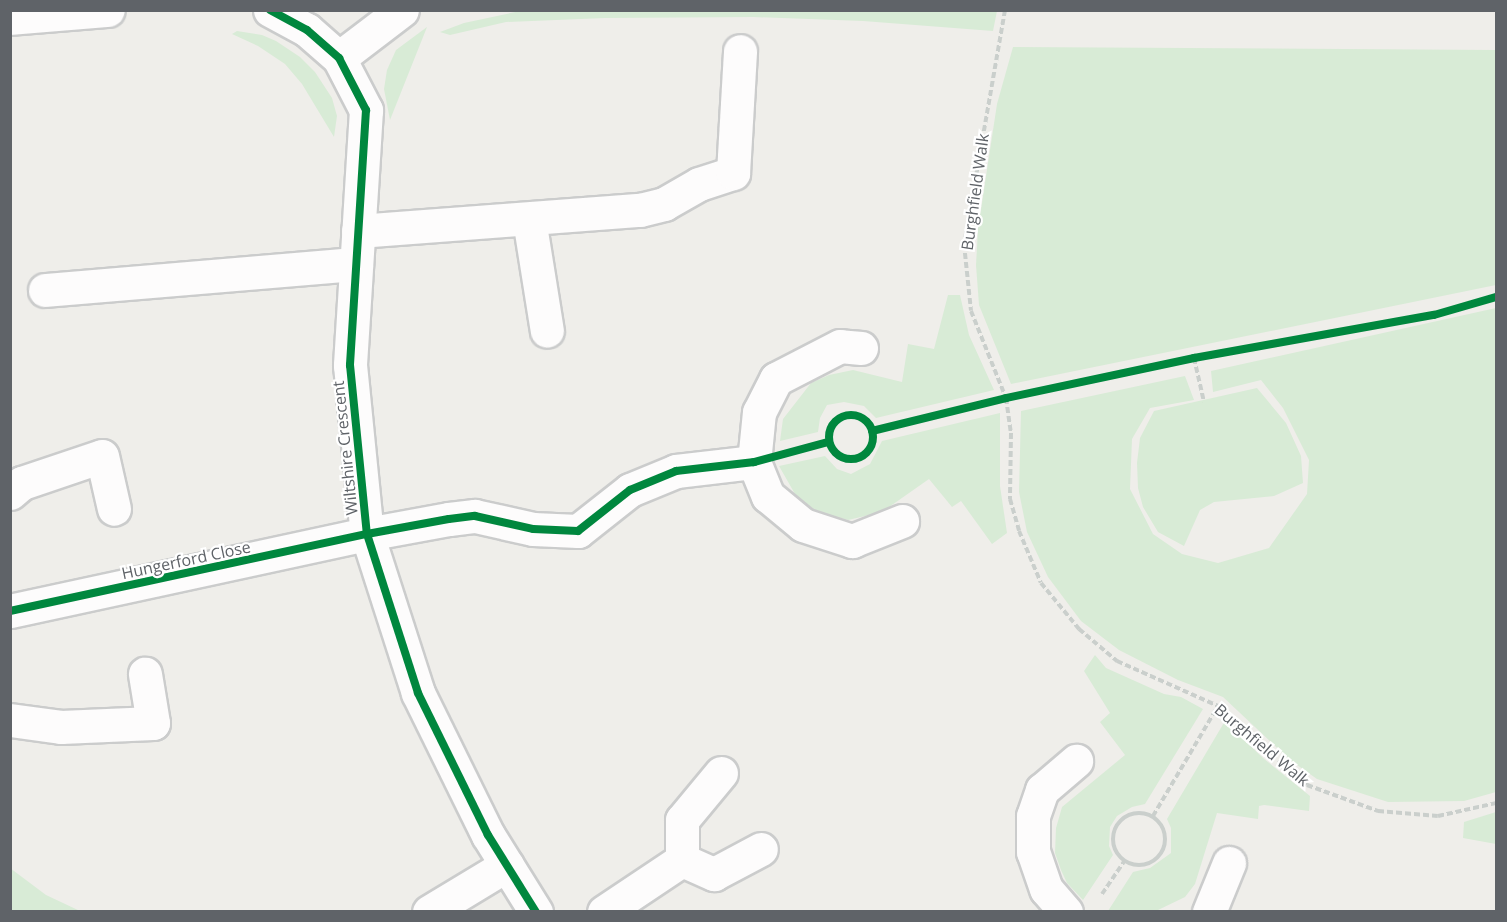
<!DOCTYPE html>
<html>
<head>
<meta charset="utf-8">
<style>
	body { margin:0 }
	#map { position:relative; width:1507px; height:922px; overflow:hidden; background:#efeeea; font-family:"Open Sans",sans-serif }
	div>[style] { position:absolute }
	.green>* { inset:0; background:#d8ebd6 }
	.path>* { height:4px; margin-top:-2px; transform-origin:0; background:repeating-linear-gradient(90deg,#cacfcc 0 6px,transparent 0 9px) }
	.path>.ring { margin:-2px; padding:0; box-sizing:content-box; background:none; border:4px solid #cacfcc; border-radius:50% }
	.roads { filter:drop-shadow(2px 0 #cbcccc) drop-shadow(-2px 0 #cbcccc) drop-shadow(0 2px #cbcccc) drop-shadow(0 -2px #cbcccc) }
	.minor>* { height:33px; margin:-16.5px; padding:0 16.5px; transform-origin:16.5px; border-radius:16.5px; background:#fdfcfc }
	.cycleway>* { height:8px; margin:-4px; padding:0 4px; transform-origin:4px; border-radius:4px; background:#00873e }
	.cycleway>.ring { margin:-4px; padding:0; box-sizing:content-box; background:none; border:8px solid #00873e; border-radius:50% }
	span { translate:-50% -50%; white-space:nowrap; text-align:center; line-height:1.15; -webkit-text-stroke:4.5px #fff; paint-order:stroke }
	.street-label { font-size:16px; color:#5f6368 }
	.frame { position:absolute; inset:0; border:12px solid #5f6368; pointer-events:none }
</style>
</head>
<body>
<div id="map">
	<div class="green">
		<div style="clip-path:polygon(525px 10px,997px 10px,997px 11px,993px 31px,863px 21px,753px 17px,605px 18px,506px 22px,450px 35px,440px 32px,464px 23px)"></div>
		<div style="clip-path:polygon(427px 27px,390px 120px,384px 89px,387px 70px,396px 50px)"></div>
		<div style="clip-path:polygon(237px 31px,262px 35px,276px 41px,300px 57px,315px 72px,332px 98px,337px 116px,334px 137px,302px 84px,285px 64px,258px 46px,232px 34px)"></div>
		<div style="clip-path:polygon(1013px 47px,1496px 50px,1496px 285px,1011px 384px,979px 305px,976px 265px,978px 229px,997px 104px)"></div>
		<div style="clip-path:polygon(948px 295px,960px 295px,969px 335px,994px 390px,876px 418px,864px 406px,844px 402px,827px 405px,820px 418px,818px 432px,780px 441px,783px 419px,811px 383px,829px 375px,853px 370px,902px 382px,908px 344px,934px 349px)"></div>
		<div style="clip-path:polygon(1496px 308px,1496px 792px,1464px 801px,1388px 802px,1317px 779px,1290px 760px,1223px 697px,1178px 680px,1119px 650px,1081px 621px,1048px 577px,1027px 532px,1019px 492px,1021px 411px,1185px 376px,1194px 400px,1150px 408px,1132px 439px,1130px 489px,1153px 534px,1182px 554px,1218px 563px,1269px 548px,1307px 494px,1309px 460px,1283px 408px,1261px 380px,1213px 392px,1211px 371px)"></div>
		<div style="clip-path:polygon(1257px 388px,1286px 423px,1301px 456px,1303px 483px,1274px 496px,1214px 502px,1200px 510px,1184px 546px,1158px 532px,1143px 507px,1138px 488px,1137px 463px,1140px 438px,1154px 411px)"></div>
		<div style="clip-path:polygon(1000px 413px,1000px 486px,1007px 533px,992px 544px,961px 501px,952px 507px,929px 479px,882px 512px,848px 520px,813px 511px,795px 494px,779px 466px,825px 456px,837px 469px,851px 474px,870px 464px,882px 441px)"></div>
		<div style="clip-path:polygon(1095px 655px,1106px 668px,1164px 694px,1181px 697px,1203px 709px,1145px 804px,1132px 807px,1117px 816px,1110px 827px,1109px 846px,1113px 855px,1083px 900px,1067px 883px,1061px 870px,1055px 853px,1056px 828px,1062px 807px,1125px 755px,1100px 722px,1110px 713px,1084px 671px)"></div>
		<div style="clip-path:polygon(1225px 721px,1263px 758px,1310px 796px,1309px 811px,1264px 805px,1259px 806px,1258px 819px,1217px 813px,1195px 884px,1185px 897px,1156px 911px,1108px 911px,1133px 872px,1150px 868px,1171px 853px,1171px 828px,1167px 819px)"></div>
		<div style="clip-path:polygon(1496px 812px,1496px 844px,1463px 838px,1464px 822px)"></div>
		<div style="clip-path:polygon(10px 868px,46px 895px,80px 911px,11px 911px)"></div>
	</div>
	<div class="path">
		<div style="left:1005px;top:10px;width:238px;rotate:99.9deg"></div>
		<div style="left:964px;top:244px;width:67px;rotate:84deg"></div>
		<div style="left:971px;top:311px;width:94px;rotate:68.1deg"></div>
		<div style="left:1006px;top:398px;width:35px;rotate:82deg"></div>
		<div style="left:1011px;top:433px;width:66px;rotate:90.9deg"></div>
		<div style="left:1010px;top:499px;width:33px;rotate:74deg"></div>
		<div style="left:1019px;top:531px;width:56px;rotate:67.1deg"></div>
		<div style="left:1041px;top:583px;width:60px;rotate:50.4deg"></div>
		<div style="left:1079px;top:629px;width:50px;rotate:40.1deg"></div>
		<div style="left:1117px;top:661px;width:111px;rotate:24deg"></div>
		<div style="left:1218px;top:706px;width:119px;rotate:41.6deg"></div>
		<div style="left:1307px;top:785px;width:76px;rotate:20.1deg"></div>
		<div style="left:1378px;top:811px;width:60px;rotate:4.8deg"></div>
		<div style="left:1438px;top:816px;width:59px;rotate:-12.6deg"></div>
		<div style="left:1194px;top:358px;width:45px;rotate:77.2deg"></div>
		<div class="ring" style="left:1113px;top:813px;width:48px;height:48px"></div>
		<div style="left:1153px;top:816px;width:128px;rotate:-59.4deg"></div>
		<div style="left:1102px;top:894px;width:41px;rotate:-55.9deg"></div>
	</div>
	<div class="roads">
		<div class="minor">
			<div style="left:270px;top:10px;width:42px;rotate:28.4deg"></div>
			<div style="left:307px;top:30px;width:43px;rotate:41.2deg"></div>
			<div style="left:339px;top:58px;width:59px;rotate:62.6deg"></div>
			<div style="left:366px;top:110px;width:256px;rotate:93.6deg"></div>
			<div style="left:350px;top:365px;width:170px;rotate:84.3deg"></div>
			<div style="left:367px;top:534px;width:167px;rotate:72.2deg"></div>
			<div style="left:418px;top:693px;width:158px;rotate:63.8deg"></div>
			<div style="left:488px;top:835px;width:91px;rotate:58.1deg"></div>
			<div style="left:10px;top:18px;width:98px;rotate:-4.7deg"></div>
			<div style="left:339px;top:58px;width:79px;rotate:-37.3deg"></div>
			<div style="left:529px;top:219px;width:113px;rotate:80.9deg"></div>
			<div style="left:358px;top:231px;width:283px;rotate:-4.3deg"></div>
			<div style="left:640px;top:210px;width:25px;rotate:-14deg"></div>
			<div style="left:664px;top:204px;width:40px;rotate:-29.7deg"></div>
			<div style="left:699px;top:184px;width:36px;rotate:-18deg"></div>
			<div style="left:733px;top:173px;width:122px;rotate:-86.7deg"></div>
			<div style="left:45px;top:290px;width:312px;rotate:-4.8deg"></div>
			<div style="left:861px;top:348px;width:21px;rotate:-175deg"></div>
			<div style="left:840px;top:346px;width:72px;rotate:152.7deg"></div>
			<div style="left:776px;top:379px;width:37px;rotate:117deg"></div>
			<div style="left:759px;top:412px;width:50px;rotate:95.7deg"></div>
			<div style="left:754px;top:462px;width:37px;rotate:68deg"></div>
			<div style="left:768px;top:496px;width:45px;rotate:39.6deg"></div>
			<div style="left:803px;top:525px;width:52px;rotate:18.1deg"></div>
			<div style="left:852px;top:541px;width:54px;rotate:-21.8deg"></div>
			<div style="left:10px;top:493px;width:16px;rotate:-40deg"></div>
			<div style="left:22px;top:483px;width:84px;rotate:-18.6deg"></div>
			<div style="left:102px;top:456px;width:54px;rotate:77.2deg"></div>
			<div style="left:10px;top:611px;width:365px;rotate:-12.2deg"></div>
			<div style="left:367px;top:534px;width:83px;rotate:-10.4deg"></div>
			<div style="left:449px;top:519px;width:26px;rotate:-7deg"></div>
			<div style="left:475px;top:516px;width:59px;rotate:12.6deg"></div>
			<div style="left:533px;top:529px;width:45px;rotate:2.5deg"></div>
			<div style="left:578px;top:531px;width:66px;rotate:-38.3deg"></div>
			<div style="left:630px;top:490px;width:50px;rotate:-22.4deg"></div>
			<div style="left:676px;top:471px;width:79px;rotate:-6.6deg"></div>
			<div style="left:10px;top:720px;width:51px;rotate:7.8deg"></div>
			<div style="left:61px;top:727px;width:92px;rotate:-2.5deg"></div>
			<div style="left:153px;top:723px;width:50px;rotate:-99.3deg"></div>
			<div style="left:682px;top:860px;width:40px;rotate:-90deg"></div>
			<div style="left:682px;top:820px;width:61px;rotate:-50.3deg"></div>
			<div style="left:682px;top:860px;width:35px;rotate:24deg"></div>
			<div style="left:714px;top:874px;width:53px;rotate:-28deg"></div>
			<div style="left:429px;top:912px;width:91px;rotate:-31.1deg"></div>
			<div style="left:604px;top:912px;width:94px;rotate:-33.7deg"></div>
			<div style="left:1066px;top:912px;width:30px;rotate:-131deg"></div>
			<div style="left:1046px;top:889px;width:39px;rotate:-109deg"></div>
			<div style="left:1033px;top:852px;width:36px;rotate:-90deg"></div>
			<div style="left:1033px;top:816px;width:28px;rotate:-71deg"></div>
			<div style="left:1042px;top:790px;width:45px;rotate:-40.5deg"></div>
			<div style="left:1209px;top:912px;width:53px;rotate:-67.8deg"></div>
		</div>
	</div>
	<div class="cycleway">
		<div style="left:270px;top:10px;width:42px;rotate:28.4deg"></div>
		<div style="left:307px;top:30px;width:43px;rotate:41.2deg"></div>
		<div style="left:339px;top:58px;width:59px;rotate:62.6deg"></div>
		<div style="left:366px;top:110px;width:256px;rotate:93.6deg"></div>
		<div style="left:350px;top:365px;width:170px;rotate:84.3deg"></div>
		<div style="left:367px;top:534px;width:167px;rotate:72.2deg"></div>
		<div style="left:418px;top:693px;width:158px;rotate:63.8deg"></div>
		<div style="left:488px;top:835px;width:91px;rotate:58.1deg"></div>
		<div class="ring" style="left:829px;top:415px;width:36px;height:36px"></div>
		<div style="left:872px;top:431px;width:138px;rotate:-13.8deg"></div>
		<div style="left:1006px;top:398px;width:192px;rotate:-12deg"></div>
		<div style="left:1194px;top:358px;width:244px;rotate:-10.2deg"></div>
		<div style="left:1434px;top:315px;width:65px;rotate:-16.2deg"></div>
		<div style="left:10px;top:611px;width:365px;rotate:-12.2deg"></div>
		<div style="left:367px;top:534px;width:83px;rotate:-10.4deg"></div>
		<div style="left:449px;top:519px;width:26px;rotate:-7deg"></div>
		<div style="left:475px;top:516px;width:59px;rotate:12.6deg"></div>
		<div style="left:533px;top:529px;width:45px;rotate:2.5deg"></div>
		<div style="left:578px;top:531px;width:66px;rotate:-38.3deg"></div>
		<div style="left:630px;top:490px;width:50px;rotate:-22.4deg"></div>
		<div style="left:676px;top:471px;width:79px;rotate:-6.6deg"></div>
		<div style="left:754px;top:462px;width:77px;rotate:-15.1deg"></div>
	</div>
	<div class="street-label">
		<span style="left:975px;top:192px;rotate:-82deg">Burghfield Walk</span>
		<span style="left:345px;top:448px;rotate:-96deg">Wiltshire Crescent</span>
		<span style="left:186px;top:560px;rotate:-12deg">Hungerford Close</span>
		<span style="left:1262px;top:745px;rotate:40deg">Burghfield Walk</span>
	</div>
	<div class="frame"></div>
</div>
</body>
</html>
